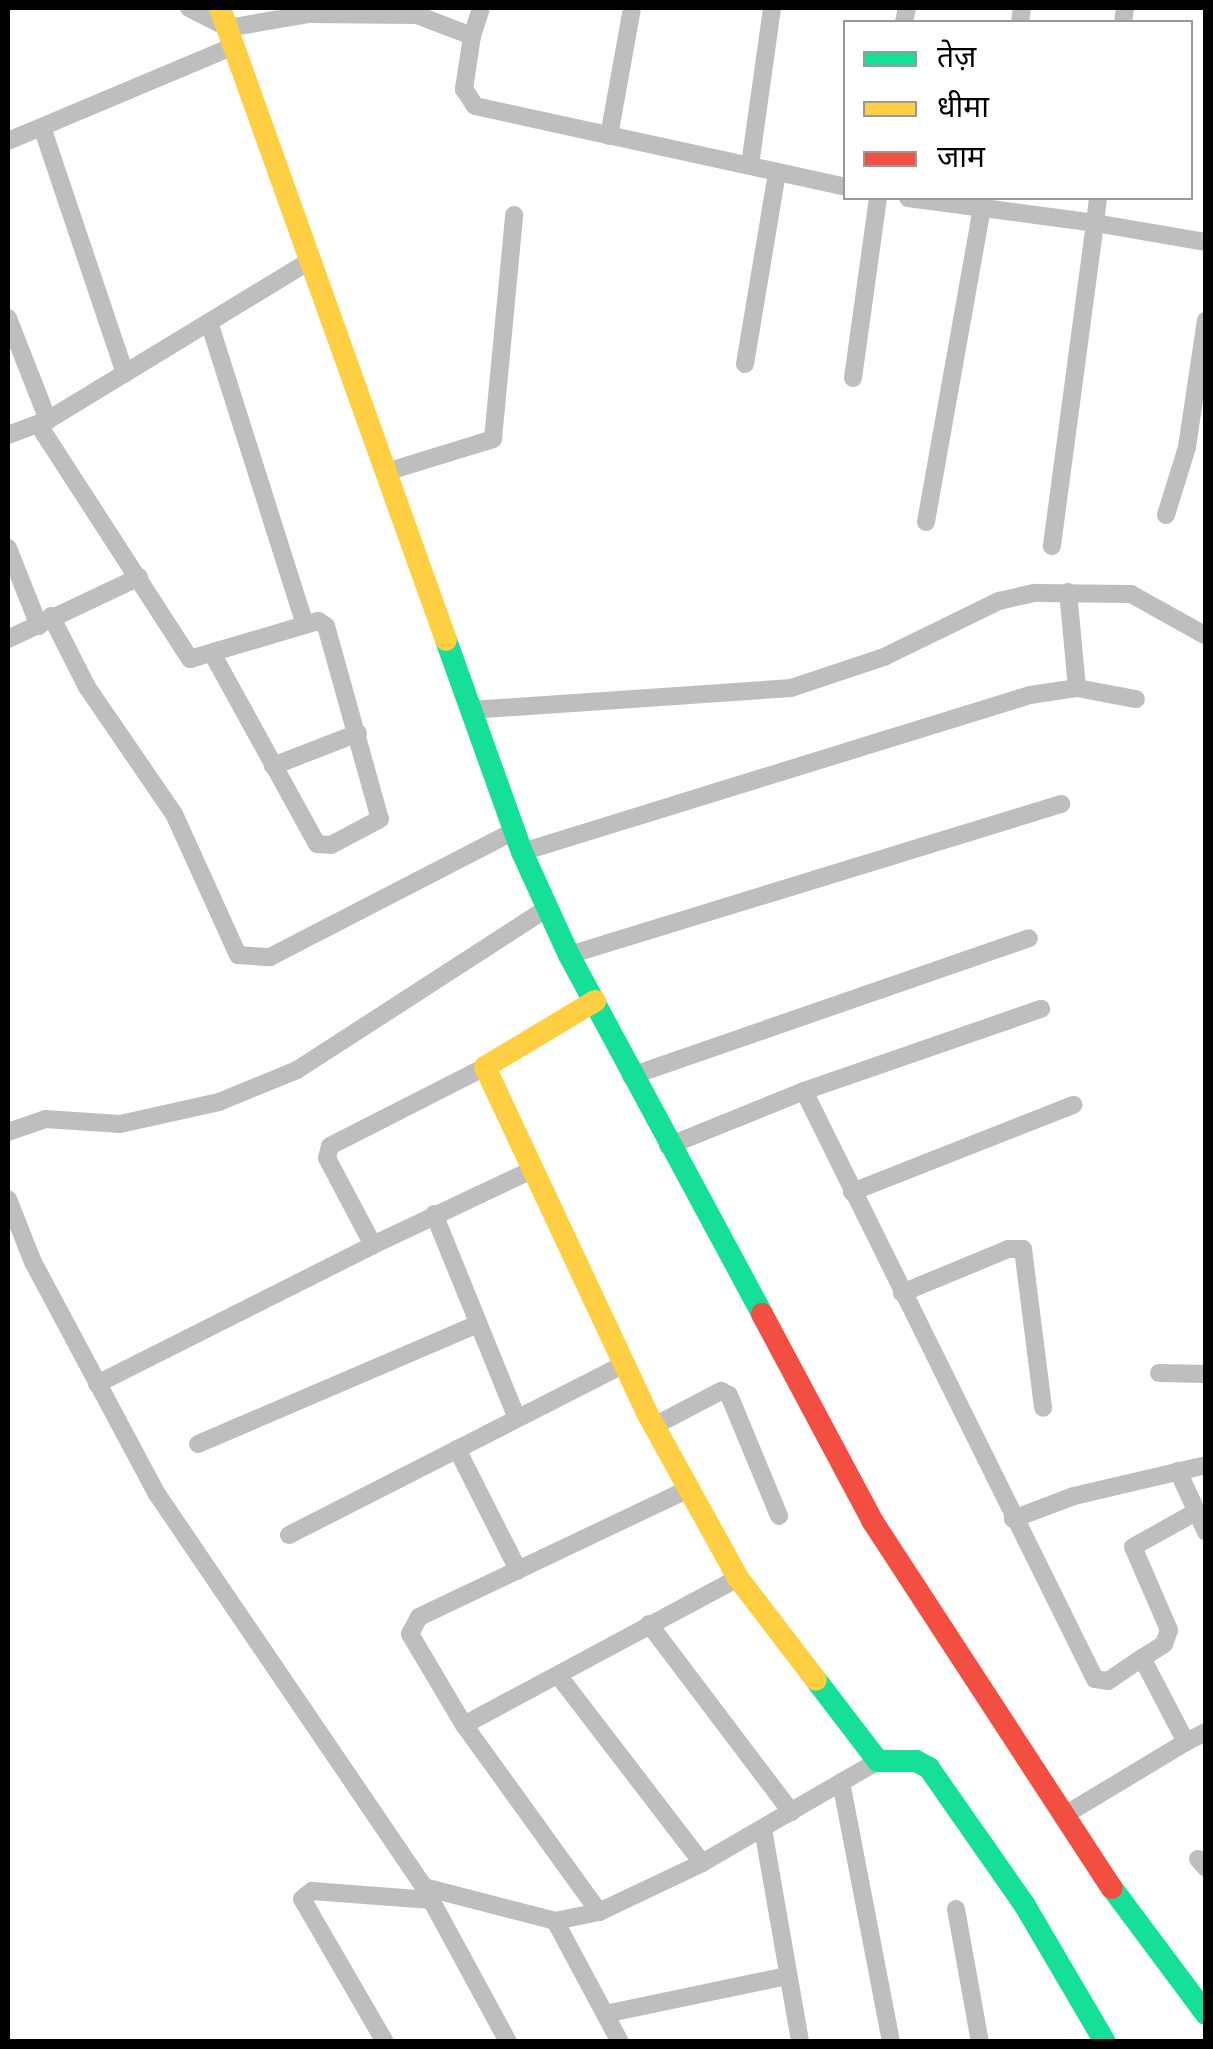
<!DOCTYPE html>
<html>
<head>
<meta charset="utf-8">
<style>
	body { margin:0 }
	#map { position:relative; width:1213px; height:2049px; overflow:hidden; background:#fff; font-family:Signika,"Noto Sans Devanagari",sans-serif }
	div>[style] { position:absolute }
	.street>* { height:18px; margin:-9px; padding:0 9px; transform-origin:9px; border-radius:9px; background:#bebebe }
	.fast>* { height:22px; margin:-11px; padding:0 11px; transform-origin:11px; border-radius:11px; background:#16e098 }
	.slow>* { height:22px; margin:-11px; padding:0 11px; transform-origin:11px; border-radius:11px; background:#ffcf43 }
	.jam>* { height:22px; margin:-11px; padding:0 11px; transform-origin:11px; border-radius:11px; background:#f24e42 }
	span { translate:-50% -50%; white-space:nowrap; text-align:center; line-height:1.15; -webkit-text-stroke:9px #fff; paint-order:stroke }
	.frame { position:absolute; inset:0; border:10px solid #000; pointer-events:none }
	.legend { position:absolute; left:843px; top:20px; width:350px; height:180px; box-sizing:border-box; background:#fff; border:2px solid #999; margin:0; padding:12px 18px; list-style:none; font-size:30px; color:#000 }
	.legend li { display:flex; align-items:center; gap:20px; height:50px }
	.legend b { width:50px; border:2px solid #999 }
</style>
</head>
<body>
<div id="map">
	<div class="street">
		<div style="left:189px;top:8px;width:44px;rotate:27.1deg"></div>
		<div style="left:228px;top:28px;width:81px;rotate:-9.9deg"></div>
		<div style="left:308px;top:14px;width:109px;rotate:0.5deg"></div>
		<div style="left:417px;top:15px;width:59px;rotate:20.9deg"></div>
		<div style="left:472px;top:36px;width:54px;rotate:98.6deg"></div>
		<div style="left:464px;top:89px;width:20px;rotate:57deg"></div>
		<div style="left:475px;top:106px;width:380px;rotate:12.3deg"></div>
		<div style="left:904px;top:22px;width:14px;rotate:-78deg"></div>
		<div style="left:1020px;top:22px;width:14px;rotate:-82deg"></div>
		<div style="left:1123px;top:22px;width:14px;rotate:-82deg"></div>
		<div style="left:472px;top:36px;width:29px;rotate:-72deg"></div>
		<div style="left:42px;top:127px;width:260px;rotate:71.4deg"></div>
		<div style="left:609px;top:136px;width:130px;rotate:-79.8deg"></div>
		<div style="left:8px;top:141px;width:245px;rotate:-22.8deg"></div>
		<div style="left:750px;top:165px;width:159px;rotate:-82deg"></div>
		<div style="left:908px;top:198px;width:189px;rotate:7.6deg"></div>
		<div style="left:1095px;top:223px;width:326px;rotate:97.6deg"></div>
		<div style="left:1098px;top:198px;width:25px;rotate:97deg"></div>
		<div style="left:1095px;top:223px;width:113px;rotate:9.7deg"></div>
		<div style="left:8px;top:318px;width:110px;rotate:68.6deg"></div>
		<div style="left:209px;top:322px;width:317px;rotate:72.4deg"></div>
		<div style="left:745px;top:364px;width:194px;rotate:-80.5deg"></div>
		<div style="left:853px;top:378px;width:182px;rotate:-82.1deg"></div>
		<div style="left:38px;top:424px;width:280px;rotate:57.1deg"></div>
		<div style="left:190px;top:659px;width:134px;rotate:-16.5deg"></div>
		<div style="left:318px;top:621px;width:9px;rotate:32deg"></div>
		<div style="left:326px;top:626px;width:200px;rotate:74.4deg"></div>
		<div style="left:380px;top:819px;width:55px;rotate:152deg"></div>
		<div style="left:331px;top:845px;width:14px;rotate:-176deg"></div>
		<div style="left:317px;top:844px;width:216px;rotate:-118.8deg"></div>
		<div style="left:8px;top:435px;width:43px;rotate:-20.6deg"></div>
		<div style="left:48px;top:420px;width:304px;rotate:-31.3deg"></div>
		<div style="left:386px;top:472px;width:112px;rotate:-17.1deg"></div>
		<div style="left:493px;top:439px;width:225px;rotate:-84.6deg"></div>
		<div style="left:1166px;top:515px;width:71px;rotate:-72.8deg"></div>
		<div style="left:1187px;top:447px;width:128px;rotate:-81.5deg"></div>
		<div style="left:926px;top:522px;width:319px;rotate:-79.9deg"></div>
		<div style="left:8px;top:548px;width:84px;rotate:68.3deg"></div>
		<div style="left:1068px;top:592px;width:96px;rotate:84.6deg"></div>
		<div style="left:51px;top:616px;width:80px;rotate:63.1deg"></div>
		<div style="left:87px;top:687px;width:154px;rotate:55.6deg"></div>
		<div style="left:174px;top:814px;width:155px;rotate:65.6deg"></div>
		<div style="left:238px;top:955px;width:32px;rotate:4deg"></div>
		<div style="left:270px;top:957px;width:275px;rotate:-27.3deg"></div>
		<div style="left:8px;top:639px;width:145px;rotate:-25.3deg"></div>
		<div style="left:470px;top:710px;width:322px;rotate:-3.9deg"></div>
		<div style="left:791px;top:688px;width:98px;rotate:-18.4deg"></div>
		<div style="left:884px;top:657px;width:128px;rotate:-26deg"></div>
		<div style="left:999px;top:601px;width:37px;rotate:-13deg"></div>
		<div style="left:1035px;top:593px;width:96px;rotate:0.6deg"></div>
		<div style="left:1131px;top:594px;width:86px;rotate:29.2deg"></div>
		<div style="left:273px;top:766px;width:91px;rotate:-21.2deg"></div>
		<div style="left:522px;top:852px;width:532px;rotate:-17.17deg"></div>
		<div style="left:1030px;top:695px;width:48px;rotate:-8.5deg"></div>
		<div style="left:1077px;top:688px;width:60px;rotate:10.6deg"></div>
		<div style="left:569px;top:955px;width:515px;rotate:-17.06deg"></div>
		<div style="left:631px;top:1076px;width:421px;rotate:-19.1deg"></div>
		<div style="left:804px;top:1091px;width:251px;rotate:-19.1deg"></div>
		<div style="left:8px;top:1132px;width:39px;rotate:-19deg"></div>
		<div style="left:45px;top:1119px;width:75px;rotate:3.8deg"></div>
		<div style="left:120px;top:1124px;width:101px;rotate:-12.5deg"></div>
		<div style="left:219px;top:1102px;width:84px;rotate:-22.3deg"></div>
		<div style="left:297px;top:1070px;width:298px;rotate:-32.9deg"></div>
		<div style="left:668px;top:1146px;width:147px;rotate:-22deg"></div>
		<div style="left:804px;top:1091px;width:656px;rotate:63.67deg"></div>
		<div style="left:1095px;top:1679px;width:13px;rotate:9deg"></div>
		<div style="left:1108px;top:1681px;width:41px;rotate:-34.1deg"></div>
		<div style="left:1142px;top:1658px;width:95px;rotate:62.4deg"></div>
		<div style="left:1186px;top:1742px;width:22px;rotate:-27deg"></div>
		<div style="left:852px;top:1192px;width:238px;rotate:-21.5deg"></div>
		<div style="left:8px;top:1199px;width:68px;rotate:68.4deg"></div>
		<div style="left:33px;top:1262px;width:263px;rotate:61.9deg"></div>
		<div style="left:157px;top:1494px;width:475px;rotate:55.8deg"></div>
		<div style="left:424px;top:1887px;width:176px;rotate:61.5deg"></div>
		<div style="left:434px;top:1214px;width:220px;rotate:67.9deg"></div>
		<div style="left:373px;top:1245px;width:176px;rotate:-25.3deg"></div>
		<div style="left:902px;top:1293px;width:115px;rotate:-22.5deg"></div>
		<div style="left:1008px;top:1249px;width:15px"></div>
		<div style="left:1023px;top:1249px;width:160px;rotate:82.8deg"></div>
		<div style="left:1159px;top:1373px;width:47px;rotate:1.2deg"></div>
		<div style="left:97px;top:1384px;width:309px;rotate:-26.7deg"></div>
		<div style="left:373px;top:1245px;width:98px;rotate:-117.9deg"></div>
		<div style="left:327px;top:1158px;width:12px;rotate:-76deg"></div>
		<div style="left:330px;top:1146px;width:174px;rotate:-27deg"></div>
		<div style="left:654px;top:1426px;width:76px;rotate:-27.6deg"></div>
		<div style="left:721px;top:1391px;width:9px;rotate:27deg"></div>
		<div style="left:729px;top:1395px;width:131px;rotate:67.5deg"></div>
		<div style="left:198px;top:1444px;width:305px;rotate:-23.2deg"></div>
		<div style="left:457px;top:1449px;width:136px;rotate:63.2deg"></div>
		<div style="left:1178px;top:1471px;width:67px;rotate:65.3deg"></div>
		<div style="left:1013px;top:1519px;width:65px;rotate:-20.7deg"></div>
		<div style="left:1074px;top:1496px;width:136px;rotate:-13.2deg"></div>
		<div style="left:289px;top:1535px;width:376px;rotate:-27deg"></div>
		<div style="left:649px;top:1624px;width:236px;rotate:52.9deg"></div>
		<div style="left:1142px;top:1658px;width:26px;rotate:-32deg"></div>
		<div style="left:1164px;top:1644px;width:15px;rotate:-70deg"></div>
		<div style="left:1169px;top:1630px;width:90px;rotate:-113.4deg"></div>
		<div style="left:1133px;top:1547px;width:72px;rotate:-29.1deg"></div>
		<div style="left:558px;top:1675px;width:237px;rotate:52.5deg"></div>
		<div style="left:464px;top:1725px;width:311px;rotate:-28.2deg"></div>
		<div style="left:841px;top:1782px;width:265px;rotate:79.1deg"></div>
		<div style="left:1063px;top:1816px;width:144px;rotate:-31deg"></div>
		<div style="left:763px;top:1829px;width:216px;rotate:80.1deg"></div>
		<div style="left:1198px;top:1859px;width:12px;rotate:48deg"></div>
		<div style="left:424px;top:1887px;width:135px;rotate:14.5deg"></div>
		<div style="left:956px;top:1909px;width:135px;rotate:79.8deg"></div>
		<div style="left:599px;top:1912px;width:231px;rotate:-125.8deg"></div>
		<div style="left:464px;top:1725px;width:106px;rotate:-120.7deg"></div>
		<div style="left:410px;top:1634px;width:19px;rotate:-62deg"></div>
		<div style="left:419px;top:1617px;width:299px;rotate:-25.4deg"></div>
		<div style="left:605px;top:2014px;width:186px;rotate:-11.8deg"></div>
		<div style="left:385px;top:2042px;width:165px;rotate:-120.1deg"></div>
		<div style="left:302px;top:1899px;width:13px;rotate:-39deg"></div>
		<div style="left:312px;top:1891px;width:119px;rotate:4.3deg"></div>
		<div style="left:620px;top:2042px;width:137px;rotate:-118.2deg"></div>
		<div style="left:555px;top:1921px;width:45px;rotate:-11.6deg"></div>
		<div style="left:599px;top:1912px;width:114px;rotate:-25.4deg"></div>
		<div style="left:702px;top:1863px;width:203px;rotate:-30.1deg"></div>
	</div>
	<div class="fast">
		<div style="left:446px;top:640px;width:225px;rotate:70.3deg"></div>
		<div style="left:522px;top:852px;width:113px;rotate:65.5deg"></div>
		<div style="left:569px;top:955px;width:408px;rotate:61.7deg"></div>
		<div style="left:816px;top:1680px;width:102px;rotate:52.6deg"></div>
		<div style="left:878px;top:1761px;width:38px"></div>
		<div style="left:916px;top:1761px;width:15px;rotate:28deg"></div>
		<div style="left:929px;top:1768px;width:166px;rotate:55.1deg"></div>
		<div style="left:1024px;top:1904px;width:160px;rotate:59.6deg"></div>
		<div style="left:1112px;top:1888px;width:157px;rotate:53.3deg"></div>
	</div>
	<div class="slow">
		<div style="left:220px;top:8px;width:671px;rotate:70.32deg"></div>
		<div style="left:595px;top:1001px;width:128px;rotate:149deg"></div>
		<div style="left:485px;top:1067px;width:382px;rotate:64.9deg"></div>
		<div style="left:647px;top:1413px;width:188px;rotate:61.1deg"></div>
		<div style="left:738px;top:1578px;width:128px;rotate:52.6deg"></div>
	</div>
	<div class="jam">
		<div style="left:762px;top:1314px;width:236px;rotate:61.9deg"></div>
		<div style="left:873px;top:1522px;width:437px;rotate:56.9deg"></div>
	</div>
	<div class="frame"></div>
	<ul class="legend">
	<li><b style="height:12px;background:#16e098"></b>तेज़</li>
	<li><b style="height:12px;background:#ffcf43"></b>धीमा</li>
	<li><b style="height:12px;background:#f24e42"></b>जाम</li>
	</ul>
</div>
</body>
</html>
